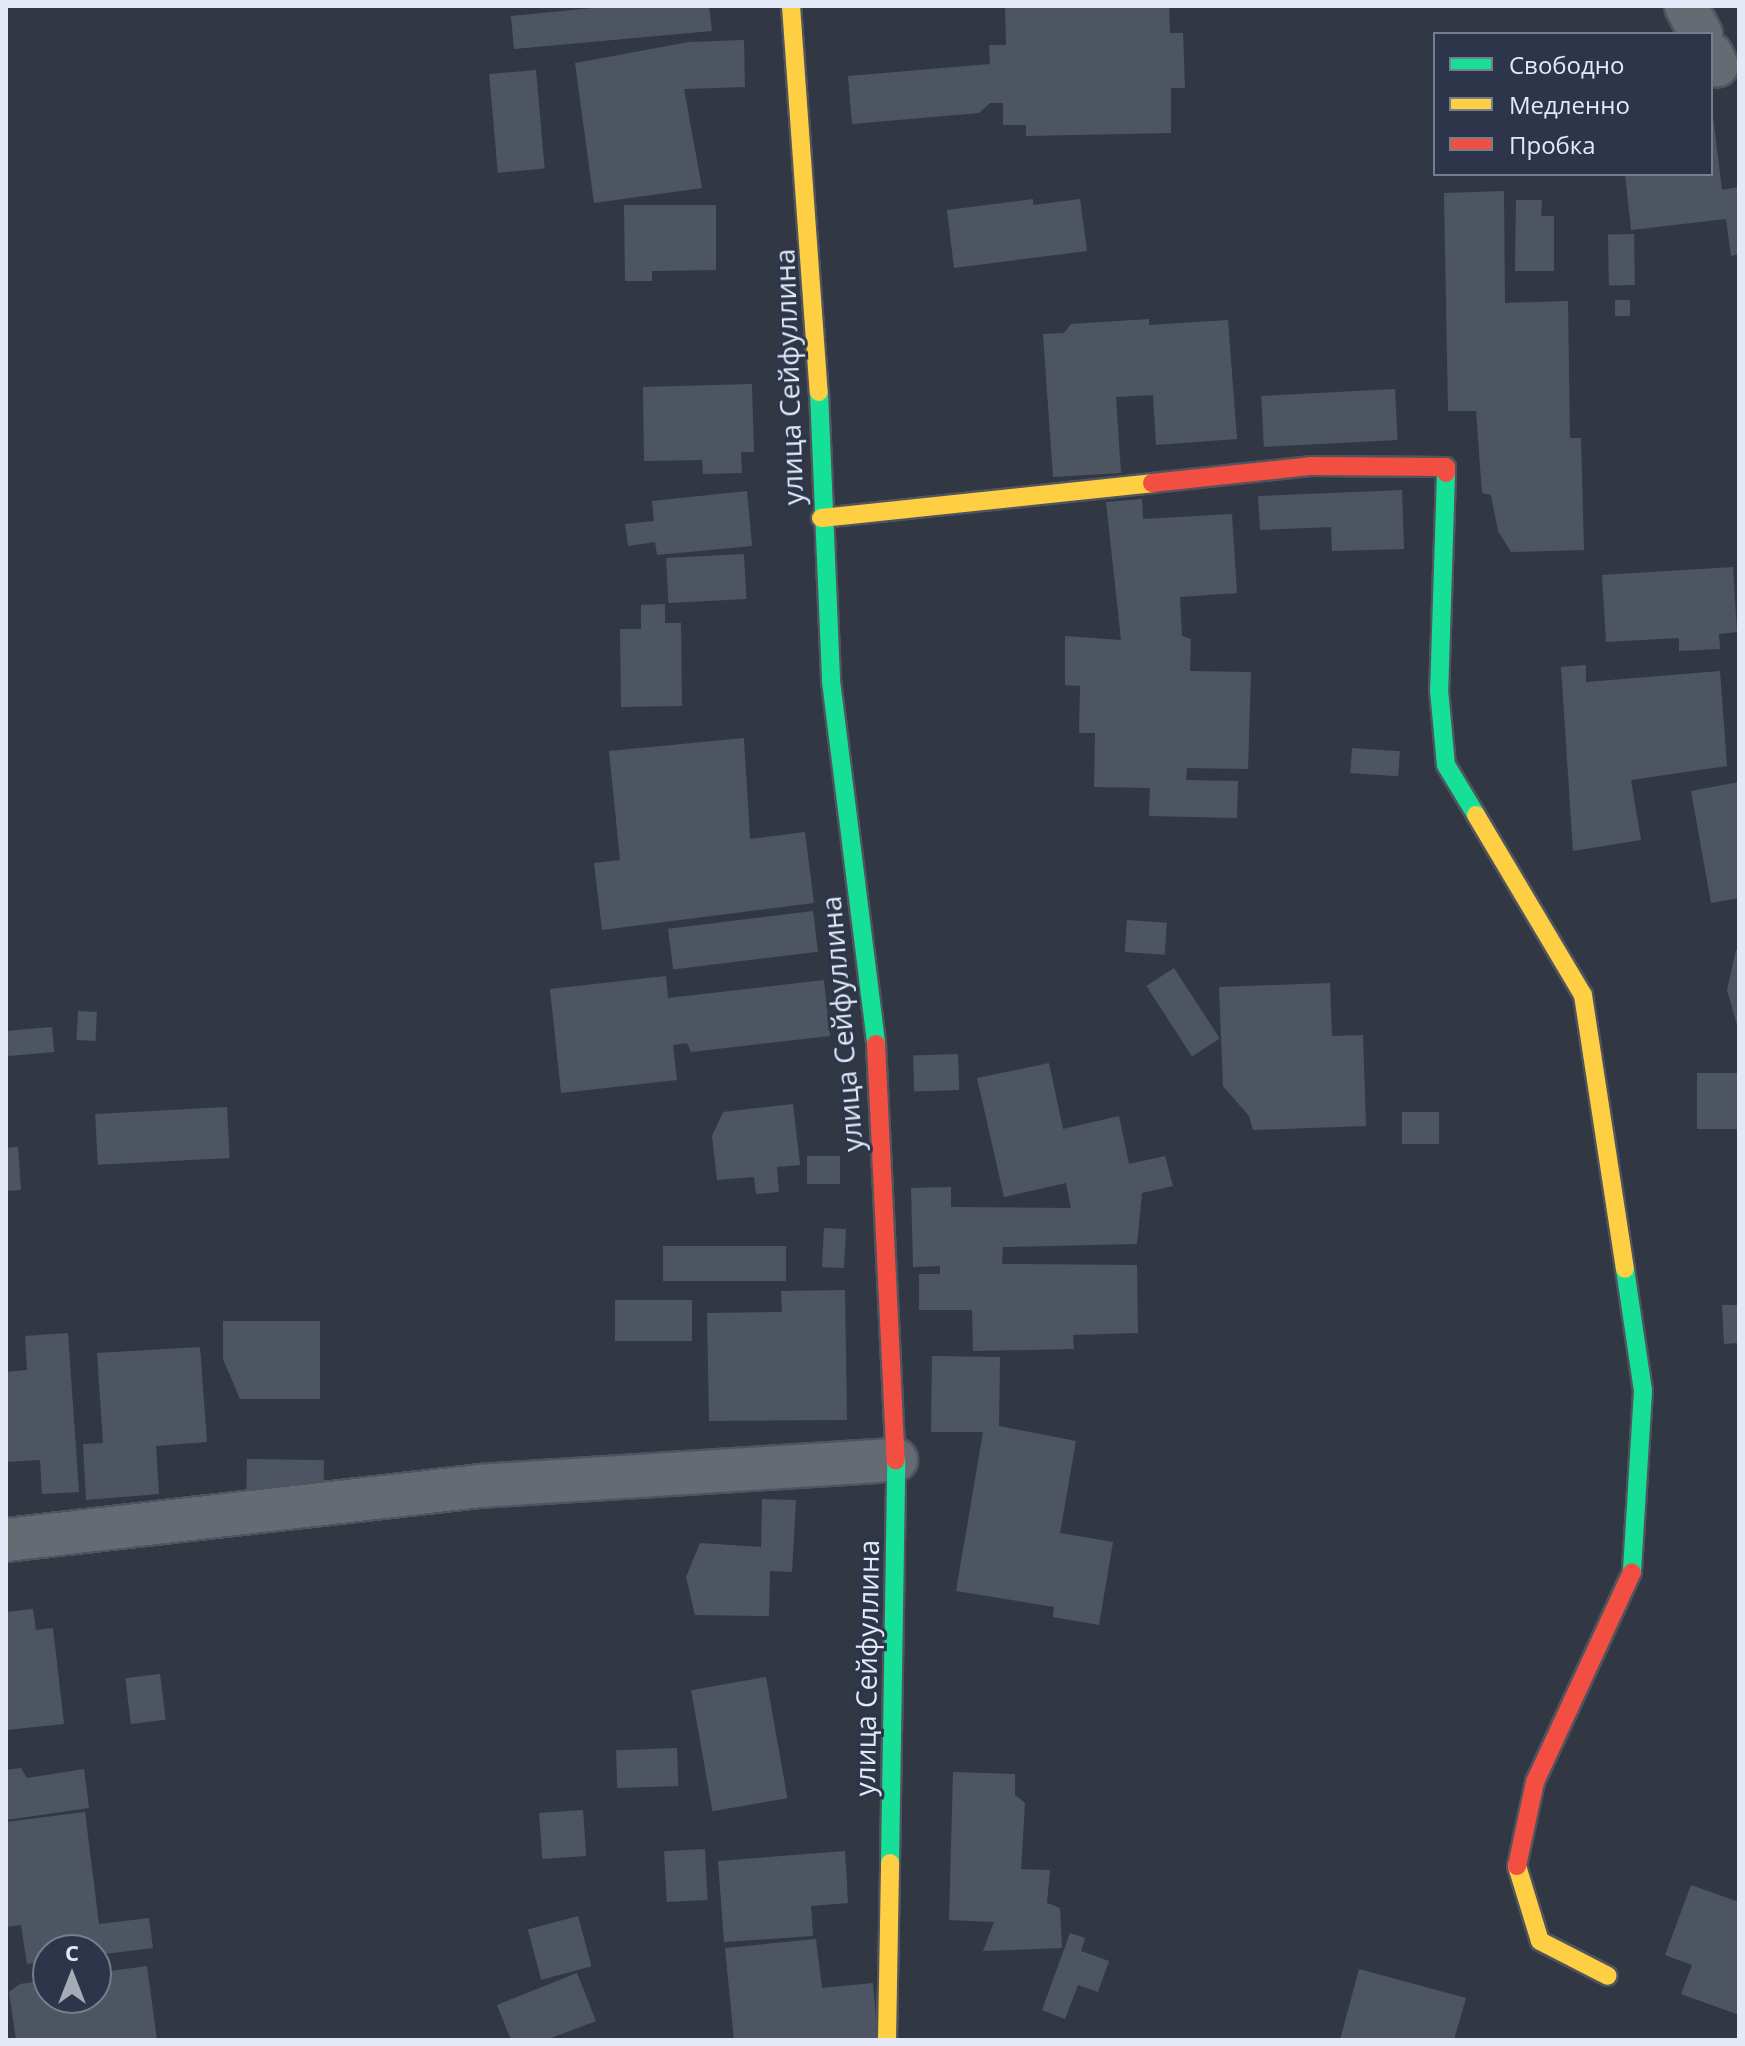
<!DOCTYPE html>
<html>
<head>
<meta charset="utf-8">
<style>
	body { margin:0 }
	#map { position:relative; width:1745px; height:2046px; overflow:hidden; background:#323843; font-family:"Open Sans",sans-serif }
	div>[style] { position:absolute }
	.building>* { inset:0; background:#4e5562; transform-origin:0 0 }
	.roads { filter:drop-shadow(2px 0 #50545e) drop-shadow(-2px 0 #50545e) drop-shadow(0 2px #50545e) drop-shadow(0 -2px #50545e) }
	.street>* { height:42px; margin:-21px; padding:0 21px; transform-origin:21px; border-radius:21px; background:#666a73 }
	.fast>* { height:18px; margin:-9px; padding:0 9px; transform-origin:9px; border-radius:9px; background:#16e098 }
	.slow>* { height:18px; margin:-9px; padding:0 9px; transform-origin:9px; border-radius:9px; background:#ffcf43 }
	.jam>* { height:18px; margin:-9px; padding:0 9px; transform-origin:9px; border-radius:9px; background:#f24e42 }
	span { translate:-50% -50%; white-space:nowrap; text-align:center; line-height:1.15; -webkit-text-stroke:6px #2c3549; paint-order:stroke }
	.street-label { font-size:28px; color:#e3e9f6 }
	.frame { position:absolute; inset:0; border:8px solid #e3e9f6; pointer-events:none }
	.legend { position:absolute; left:1433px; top:32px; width:280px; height:144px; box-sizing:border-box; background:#2c3549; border:2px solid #757d8e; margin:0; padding:10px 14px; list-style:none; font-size:24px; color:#e3e9f6 }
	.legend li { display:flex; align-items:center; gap:16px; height:40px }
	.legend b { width:40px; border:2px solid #757d8e }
	.north { position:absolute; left:32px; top:1934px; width:80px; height:80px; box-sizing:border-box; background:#2c3549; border:2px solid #757d8e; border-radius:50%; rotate:0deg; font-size:22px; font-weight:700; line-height:32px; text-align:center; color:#e3e9f6 }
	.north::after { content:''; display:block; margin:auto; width:28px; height:36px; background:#a5abb7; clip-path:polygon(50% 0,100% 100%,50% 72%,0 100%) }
</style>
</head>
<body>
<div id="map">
	<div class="building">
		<div style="clip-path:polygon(613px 6px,709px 6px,712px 31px,514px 49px,511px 16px)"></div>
		<div style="clip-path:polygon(1005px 6px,1169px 6px,1170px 33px,1183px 33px,1185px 88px,1171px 88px,1171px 133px,1026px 136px,1026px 125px,1003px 125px,1003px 103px,990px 103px,979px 113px,852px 124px,848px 76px,990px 64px,989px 45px,1006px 45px)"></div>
		<div style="clip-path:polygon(744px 40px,745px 87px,684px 89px,702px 188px,594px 203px,575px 63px,689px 42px)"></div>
		<div style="left:536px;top:70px;width:99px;height:47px;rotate:85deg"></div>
		<div style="clip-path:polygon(1711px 100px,1722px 190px,1739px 187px,1739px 254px,1731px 256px,1726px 219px,1631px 230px,1625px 174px,1711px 174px)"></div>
		<div style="clip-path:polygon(1504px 191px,1505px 303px,1568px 301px,1570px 438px,1581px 438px,1584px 550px,1511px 552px,1498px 531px,1491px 495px,1482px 493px,1476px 411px,1448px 411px,1444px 193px)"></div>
		<div style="clip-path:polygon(1033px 199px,1033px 205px,1080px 199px,1087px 251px,954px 268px,947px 210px)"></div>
		<div style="clip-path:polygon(1516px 200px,1542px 200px,1541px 216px,1554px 216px,1554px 271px,1515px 271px)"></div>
		<div style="clip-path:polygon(624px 205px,716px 205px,716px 270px,652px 271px,652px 281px,625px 281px)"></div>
		<div style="left:1634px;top:234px;width:51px;height:26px;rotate:89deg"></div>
		<div style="left:1615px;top:300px;width:15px;height:16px"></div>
		<div style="clip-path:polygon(1149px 319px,1149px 325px,1228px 320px,1237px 439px,1156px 445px,1153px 395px,1116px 397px,1121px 473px,1053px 477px,1043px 334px,1064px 333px,1071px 324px)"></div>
		<div style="clip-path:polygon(752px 384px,754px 452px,741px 452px,742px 473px,703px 474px,702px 460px,644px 461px,643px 387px)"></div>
		<div style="left:1395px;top:389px;width:51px;height:134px;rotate:87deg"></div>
		<div style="clip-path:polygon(1402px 490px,1404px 549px,1332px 551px,1331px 527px,1260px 530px,1258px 496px)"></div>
		<div style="clip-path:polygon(747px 491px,752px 546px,657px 555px,655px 542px,628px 546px,625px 524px,654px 521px,652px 501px)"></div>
		<div style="clip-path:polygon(1142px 499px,1143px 519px,1232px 514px,1237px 593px,1180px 597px,1182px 636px,1191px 639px,1190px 671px,1251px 672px,1248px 769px,1187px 768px,1186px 780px,1238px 781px,1237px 818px,1149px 816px,1150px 788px,1094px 787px,1095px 733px,1079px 733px,1080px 686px,1065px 685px,1065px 636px,1121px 640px,1106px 502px)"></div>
		<div style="left:744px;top:554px;width:45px;height:78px;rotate:87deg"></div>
		<div style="clip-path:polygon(1733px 567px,1737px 632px,1719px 634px,1720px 649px,1679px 651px,1679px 638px,1606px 642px,1602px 575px)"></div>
		<div style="clip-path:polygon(665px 604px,665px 623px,681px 623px,682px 706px,621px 707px,620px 629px,641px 629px,641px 605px)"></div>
		<div style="clip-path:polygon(1586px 665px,1586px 682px,1720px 671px,1727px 766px,1631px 780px,1641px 840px,1573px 851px,1561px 667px)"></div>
		<div style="clip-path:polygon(744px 738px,750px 839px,805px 832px,814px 903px,602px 930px,594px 863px,620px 860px,609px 751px)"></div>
		<div style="left:1352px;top:748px;width:48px;height:25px;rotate:4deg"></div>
		<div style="clip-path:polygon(1739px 782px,1739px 898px,1711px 903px,1691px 791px)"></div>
		<div style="left:813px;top:911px;width:41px;height:146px;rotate:83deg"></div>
		<div style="left:1127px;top:920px;width:40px;height:32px;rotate:4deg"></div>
		<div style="clip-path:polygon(1736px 950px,1739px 950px,1738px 1028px,1727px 990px)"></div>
		<div style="left:1174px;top:968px;width:84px;height:33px;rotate:57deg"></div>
		<div style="clip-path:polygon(666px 976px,668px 998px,824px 980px,830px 1036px,691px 1052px,687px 1043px,673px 1045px,677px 1080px,561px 1093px,550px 989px)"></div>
		<div style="clip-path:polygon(1330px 983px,1332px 1036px,1363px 1035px,1366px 1126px,1253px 1130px,1249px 1116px,1223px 1086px,1219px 987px)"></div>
		<div style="left:78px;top:1011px;width:19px;height:29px;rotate:3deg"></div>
		<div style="left:52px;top:1027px;width:25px;height:46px;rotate:85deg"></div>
		<div style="left:958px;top:1054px;width:36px;height:45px;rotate:88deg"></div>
		<div style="clip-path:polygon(1049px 1063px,1063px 1129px,1119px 1116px,1129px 1164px,1165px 1156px,1173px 1186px,1142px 1193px,1137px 1244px,1003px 1247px,1002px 1264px,1137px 1265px,1138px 1333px,1073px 1335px,1074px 1349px,973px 1351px,972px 1310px,919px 1310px,919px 1274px,940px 1274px,940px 1266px,913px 1267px,911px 1188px,951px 1187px,951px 1207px,1071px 1208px,1066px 1183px,1004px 1197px,977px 1078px)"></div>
		<div style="left:1739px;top:1073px;width:56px;height:42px;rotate:90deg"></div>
		<div style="clip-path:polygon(793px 1104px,800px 1165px,777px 1167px,779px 1192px,756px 1194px,754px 1177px,717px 1180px,712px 1136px,723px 1112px)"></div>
		<div style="left:227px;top:1107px;width:51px;height:132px;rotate:87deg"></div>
		<div style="left:1402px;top:1112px;width:37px;height:32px"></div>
		<div style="clip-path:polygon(18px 1147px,21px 1190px,6px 1191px,6px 1148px)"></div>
		<div style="left:807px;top:1156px;width:33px;height:28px"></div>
		<div style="left:824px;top:1228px;width:22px;height:39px;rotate:3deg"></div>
		<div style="left:786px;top:1246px;width:35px;height:123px;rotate:90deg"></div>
		<div style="clip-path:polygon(845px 1290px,847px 1420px,709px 1421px,707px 1313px,782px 1312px,781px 1291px)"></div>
		<div style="left:615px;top:1300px;width:77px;height:41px"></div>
		<div style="clip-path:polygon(1722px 1305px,1739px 1305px,1739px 1343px,1724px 1344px)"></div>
		<div style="clip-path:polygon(223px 1321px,320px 1321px,320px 1399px,240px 1399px,223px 1359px)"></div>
		<div style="clip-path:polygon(68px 1333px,79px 1492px,42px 1494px,40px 1460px,6px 1462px,6px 1372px,27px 1370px,25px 1336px)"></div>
		<div style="clip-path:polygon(200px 1347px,207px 1442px,156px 1446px,159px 1494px,86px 1500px,83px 1444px,103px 1443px,97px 1353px)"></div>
		<div style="clip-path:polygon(932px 1356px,1000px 1357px,999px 1426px,1076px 1441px,1060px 1533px,1113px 1542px,1099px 1625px,1053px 1617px,1054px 1607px,956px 1591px,983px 1432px,931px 1432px)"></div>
		<div style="left:247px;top:1459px;width:77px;height:32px;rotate:1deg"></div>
		<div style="clip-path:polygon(762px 1499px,796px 1500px,792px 1572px,770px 1571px,769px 1616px,695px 1615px,686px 1577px,700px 1543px,761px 1547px)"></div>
		<div style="clip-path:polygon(33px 1609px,36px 1630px,53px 1628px,64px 1724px,6px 1730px,6px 1612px)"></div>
		<div style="left:160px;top:1674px;width:46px;height:35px;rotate:83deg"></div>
		<div style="left:766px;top:1677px;width:123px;height:76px;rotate:80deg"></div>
		<div style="left:677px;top:1748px;width:38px;height:61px;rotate:88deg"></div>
		<div style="clip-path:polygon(21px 1768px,27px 1778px,84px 1769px,89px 1808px,6px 1820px,6px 1770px)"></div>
		<div style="clip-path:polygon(953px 1772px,1015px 1774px,1015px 1795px,1025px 1803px,1021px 1869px,1050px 1870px,1047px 1903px,1060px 1908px,1062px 1948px,983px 1951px,994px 1922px,949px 1920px)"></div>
		<div style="left:583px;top:1810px;width:46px;height:44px;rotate:86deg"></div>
		<div style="clip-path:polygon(85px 1812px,99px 1924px,149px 1918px,153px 1948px,96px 1955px,96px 1950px,48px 1950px,48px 1961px,27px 1964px,21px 1925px,6px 1927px,6px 1822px)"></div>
		<div style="left:705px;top:1849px;width:51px;height:41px;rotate:87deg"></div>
		<div style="clip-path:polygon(845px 1851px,848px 1903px,811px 1906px,813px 1936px,724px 1942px,718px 1861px)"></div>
		<div style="clip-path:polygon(1691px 1885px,1739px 1902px,1739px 2015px,1681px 1994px,1692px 1965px,1665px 1955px)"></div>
		<div style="left:578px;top:1916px;width:52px;height:52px;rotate:75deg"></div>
		<div style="clip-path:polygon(1070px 1933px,1085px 1938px,1081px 1951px,1109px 1961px,1098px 1992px,1078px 1985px,1065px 2019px,1042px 2010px)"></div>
		<div style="clip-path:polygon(816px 1939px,822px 1988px,873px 1983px,878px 2040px,734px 2040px,725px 1948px)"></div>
		<div style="clip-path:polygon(147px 1966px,157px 2040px,16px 2040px,9px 1992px,20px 1984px,48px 1980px,48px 1998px,96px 1998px,96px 1973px)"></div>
		<div style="clip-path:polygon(1359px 1969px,1466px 1998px,1454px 2040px,1340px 2040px)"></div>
		<div style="clip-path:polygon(577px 1973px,596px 2021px,546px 2040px,511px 2040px,497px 2005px)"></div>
	</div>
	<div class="roads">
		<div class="street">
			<div style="left:1686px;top:6px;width:32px;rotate:62deg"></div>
			<div style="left:1711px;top:54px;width:13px;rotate:63deg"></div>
			<div style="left:6px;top:1540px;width:477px;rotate:-6.5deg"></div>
			<div style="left:480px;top:1486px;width:417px;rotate:-3.6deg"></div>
		</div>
		<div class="fast">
			<div style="left:819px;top:392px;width:289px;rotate:87.6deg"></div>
			<div style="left:831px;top:681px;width:366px;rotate:82.9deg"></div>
			<div style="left:1446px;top:473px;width:217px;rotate:91.8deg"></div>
			<div style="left:1439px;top:690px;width:75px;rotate:84.7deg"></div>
			<div style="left:1446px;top:765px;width:58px;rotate:59deg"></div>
			<div style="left:1625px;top:1269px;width:123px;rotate:81.6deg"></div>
			<div style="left:1643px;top:1391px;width:181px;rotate:93.5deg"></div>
			<div style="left:890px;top:1863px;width:402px;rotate:-89.1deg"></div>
		</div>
		<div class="slow">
			<div style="left:791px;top:6px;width:387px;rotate:85.9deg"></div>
			<div style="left:821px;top:518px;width:333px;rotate:-6deg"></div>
			<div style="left:1476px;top:815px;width:209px;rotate:59.3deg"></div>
			<div style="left:1583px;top:995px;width:277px;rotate:81.3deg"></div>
			<div style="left:1517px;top:1866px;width:78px;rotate:73deg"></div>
			<div style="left:1540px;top:1941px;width:76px;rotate:27.2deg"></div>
			<div style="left:887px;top:2040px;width:177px;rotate:-89deg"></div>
		</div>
		<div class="jam">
			<div style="left:1152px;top:483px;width:159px;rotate:-6.1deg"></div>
			<div style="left:1310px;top:466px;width:136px;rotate:0.4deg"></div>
			<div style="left:1446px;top:467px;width:6px;rotate:90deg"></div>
			<div style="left:876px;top:1044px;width:417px;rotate:87.3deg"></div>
			<div style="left:1517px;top:1866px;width:86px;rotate:-77.9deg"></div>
			<div style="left:1535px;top:1782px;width:231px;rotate:-65.2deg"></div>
		</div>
	</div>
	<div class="street-label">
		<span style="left:788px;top:377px;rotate:-92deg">улица Сейфуллина</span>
		<span style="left:841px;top:1024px;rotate:-95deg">улица Сейфуллина</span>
		<span style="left:866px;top:1668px;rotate:-89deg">улица Сейфуллина</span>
	</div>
	<div class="frame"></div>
	<ul class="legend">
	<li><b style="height:10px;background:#16e098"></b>Свободно</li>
	<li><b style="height:10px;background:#ffcf43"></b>Медленно</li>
	<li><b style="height:10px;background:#f24e42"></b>Пробка</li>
	</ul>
	<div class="north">С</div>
</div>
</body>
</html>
